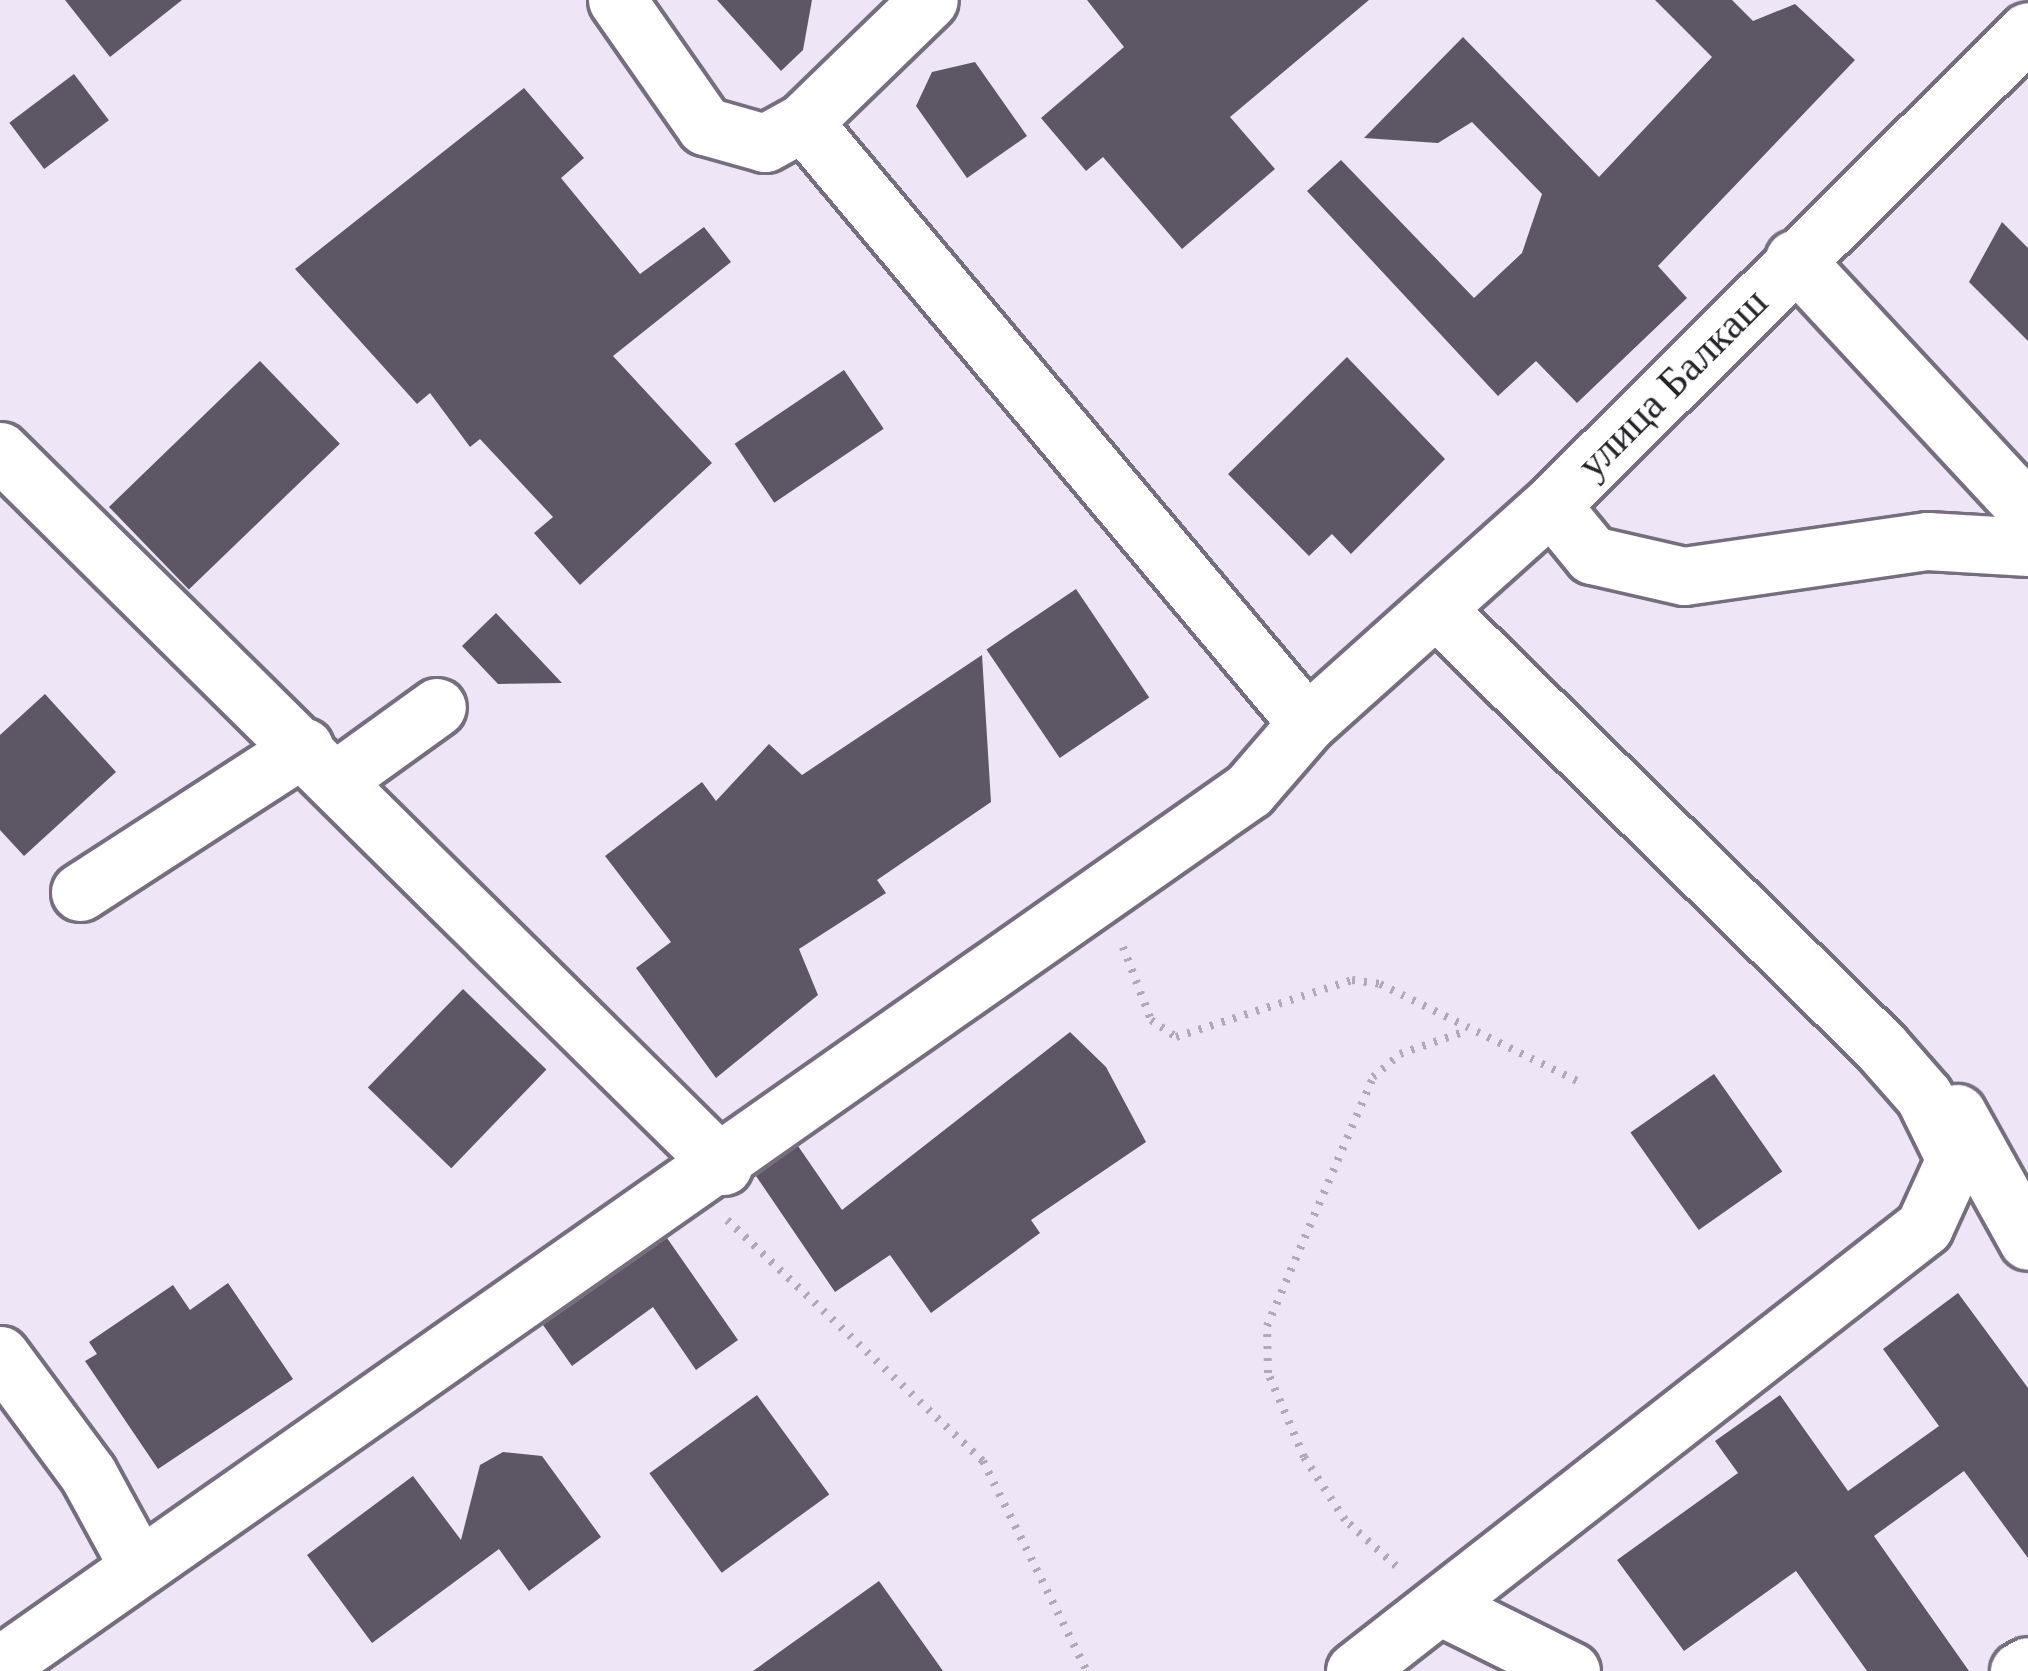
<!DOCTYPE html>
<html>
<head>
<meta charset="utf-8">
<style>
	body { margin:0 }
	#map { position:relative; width:2028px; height:1671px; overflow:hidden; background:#eee6f7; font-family:Georgia,serif }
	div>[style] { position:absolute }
	.building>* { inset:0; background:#5d5664; transform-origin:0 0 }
	.path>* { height:8px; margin-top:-4px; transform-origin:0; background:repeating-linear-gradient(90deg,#b0aab8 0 3px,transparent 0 12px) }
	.roads { filter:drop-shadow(3px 0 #766e7e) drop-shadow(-3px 0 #766e7e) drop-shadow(0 3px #766e7e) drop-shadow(0 -3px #766e7e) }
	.minor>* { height:57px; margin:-28.5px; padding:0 28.5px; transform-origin:28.5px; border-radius:28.5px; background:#fff }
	span { translate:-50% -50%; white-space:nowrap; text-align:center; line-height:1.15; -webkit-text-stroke:12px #fff; paint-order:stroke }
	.street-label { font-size:42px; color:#262329 }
</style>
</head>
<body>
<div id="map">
	<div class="building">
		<div style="clip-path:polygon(65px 0,182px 0,110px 57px)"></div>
		<div style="clip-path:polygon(717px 0,812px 0,803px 50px,781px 71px)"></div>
		<div style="clip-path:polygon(1087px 0,1369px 0,1230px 117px,1275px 169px,1182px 249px,1103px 157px,1086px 171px,1041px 118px,1124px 47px)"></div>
		<div style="clip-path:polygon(1655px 0,1732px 0,1753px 21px,1795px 4px,1855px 60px,1658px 266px,1687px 298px,1577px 403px,1536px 361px,1498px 396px,1307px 191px,1341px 160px,1474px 298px,1522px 253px,1542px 194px,1472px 122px,1438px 143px,1364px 138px,1463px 37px,1599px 177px,1712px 57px)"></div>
		<div style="clip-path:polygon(975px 62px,1027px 136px,967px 178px,916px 106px,932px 72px)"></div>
		<div style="left:74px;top:74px;width:58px;height:81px;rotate:53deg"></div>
		<div style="clip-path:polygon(524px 88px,584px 158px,561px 178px,640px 274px,704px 227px,731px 262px,613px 356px,712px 463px,580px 585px,534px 533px,553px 517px,480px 439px,470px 447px,430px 393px,417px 404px,295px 269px)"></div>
		<div style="clip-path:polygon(2002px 222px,2028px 248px,2028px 341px,1969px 282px)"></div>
		<div style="clip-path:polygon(1347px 357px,1445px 459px,1351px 554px,1332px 534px,1309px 556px,1228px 474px)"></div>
		<div style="left:260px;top:361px;width:115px;height:210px;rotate:46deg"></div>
		<div style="left:844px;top:370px;width:71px;height:132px;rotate:56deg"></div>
		<div style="left:1076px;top:589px;width:131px;height:108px;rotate:56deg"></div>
		<div style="clip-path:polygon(496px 613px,562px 683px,498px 684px,462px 646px)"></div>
		<div style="clip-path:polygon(982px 655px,991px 802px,877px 880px,886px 893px,799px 949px,818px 995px,716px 1078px,636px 968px,671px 942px,605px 856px,702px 782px,716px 801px,769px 744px,802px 775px)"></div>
		<div style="clip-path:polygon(45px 694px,116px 772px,24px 856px,0 830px,0 735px)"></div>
		<div style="left:463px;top:989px;width:116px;height:137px;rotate:44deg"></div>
		<div style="clip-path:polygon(1070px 1032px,1106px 1067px,1146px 1142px,1031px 1220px,1040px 1233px,931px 1313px,890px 1255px,835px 1292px,756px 1176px,798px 1146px,842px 1210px)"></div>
		<div style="left:1714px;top:1074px;width:119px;height:102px;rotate:55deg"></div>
		<div style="clip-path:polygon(667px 1238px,738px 1340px,696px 1370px,653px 1307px,572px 1366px,543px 1325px)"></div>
		<div style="clip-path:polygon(228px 1283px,293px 1379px,158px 1469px,85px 1361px,97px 1354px,89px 1342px,173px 1285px,190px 1310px)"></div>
		<div style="clip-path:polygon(1958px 1293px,2028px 1388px,2028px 1558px,1964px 1471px,1874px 1536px,1969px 1671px,1867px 1671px,1796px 1571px,1684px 1651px,1617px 1560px,1738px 1473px,1715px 1441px,1780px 1395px,1848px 1491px,1939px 1426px,1883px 1349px)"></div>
		<div style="left:757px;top:1395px;width:123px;height:133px;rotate:54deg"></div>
		<div style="clip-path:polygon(503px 1452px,542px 1456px,601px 1537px,529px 1591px,499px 1549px,372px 1643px,307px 1555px,413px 1476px,461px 1540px,480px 1465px)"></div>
		<div style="clip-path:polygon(879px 1581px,943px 1671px,753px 1671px)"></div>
	</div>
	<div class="path">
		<div style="left:1123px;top:947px;width:78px;rotate:69deg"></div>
		<div style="left:1151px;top:1020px;width:30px;rotate:34deg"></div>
		<div style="left:1176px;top:1037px;width:185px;rotate:-17.9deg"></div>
		<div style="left:1352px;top:980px;width:28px;rotate:8deg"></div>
		<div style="left:1380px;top:984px;width:222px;rotate:26.2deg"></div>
		<div style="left:727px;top:1220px;width:352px;rotate:43.3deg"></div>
		<div style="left:983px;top:1461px;width:234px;rotate:63.7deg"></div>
		<div style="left:1396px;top:1566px;width:69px;rotate:-138deg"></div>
		<div style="left:1345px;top:1520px;width:75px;rotate:-123.1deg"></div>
		<div style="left:1304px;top:1457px;width:91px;rotate:-113.2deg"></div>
		<div style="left:1268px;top:1373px;width:47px;rotate:-91.2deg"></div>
		<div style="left:1267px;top:1326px;width:271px;rotate:-66.9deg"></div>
		<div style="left:1373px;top:1077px;width:35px;rotate:-40deg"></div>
		<div style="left:1400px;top:1054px;width:70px;rotate:-19.2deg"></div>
	</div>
	<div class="roads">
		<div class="minor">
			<div style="left:617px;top:0;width:154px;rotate:55.1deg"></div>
			<div style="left:705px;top:126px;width:62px;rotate:15.8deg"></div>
			<div style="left:765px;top:143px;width:43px;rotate:-28.9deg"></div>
			<div style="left:803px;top:122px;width:175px;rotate:-44.1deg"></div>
			<div style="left:803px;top:122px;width:784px;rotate:50.02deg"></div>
			<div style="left:1794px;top:259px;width:344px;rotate:47.1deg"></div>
			<div style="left:0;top:451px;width:1017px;rotate:44.68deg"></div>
			<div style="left:1551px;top:505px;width:65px;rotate:50.6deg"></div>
			<div style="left:1592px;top:555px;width:94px;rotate:12.9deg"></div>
			<div style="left:1684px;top:576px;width:246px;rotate:-8.2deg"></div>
			<div style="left:1927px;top:541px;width:101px;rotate:3.4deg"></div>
			<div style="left:337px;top:779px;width:123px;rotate:-35.8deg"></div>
			<div style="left:80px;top:892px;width:267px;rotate:-32.9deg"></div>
			<div style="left:1957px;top:1113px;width:146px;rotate:61deg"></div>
			<div style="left:0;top:1355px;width:148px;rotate:53.5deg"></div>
			<div style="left:88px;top:1474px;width:100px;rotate:61.4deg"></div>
			<div style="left:1442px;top:1607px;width:144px;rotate:26.4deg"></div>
			<div style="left:0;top:1665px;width:1525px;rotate:-35.01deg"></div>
			<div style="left:1249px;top:790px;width:89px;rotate:-49.1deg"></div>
			<div style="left:1307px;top:723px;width:327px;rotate:-41.8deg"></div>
			<div style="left:1551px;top:505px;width:672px;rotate:-44.82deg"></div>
			<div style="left:1355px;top:1671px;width:722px;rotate:-37.97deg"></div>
			<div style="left:1924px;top:1227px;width:75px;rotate:-65.5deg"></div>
			<div style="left:1955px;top:1159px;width:70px;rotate:-116.2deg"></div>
			<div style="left:1924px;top:1096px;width:65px;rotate:-131.3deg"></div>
			<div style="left:1881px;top:1047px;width:624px;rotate:-135.45deg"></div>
			<div style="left:2019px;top:1671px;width:10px;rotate:-29deg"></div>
		</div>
	</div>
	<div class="street-label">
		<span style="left:1672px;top:383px;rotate:-45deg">улица Балкаш</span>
	</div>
</div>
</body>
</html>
